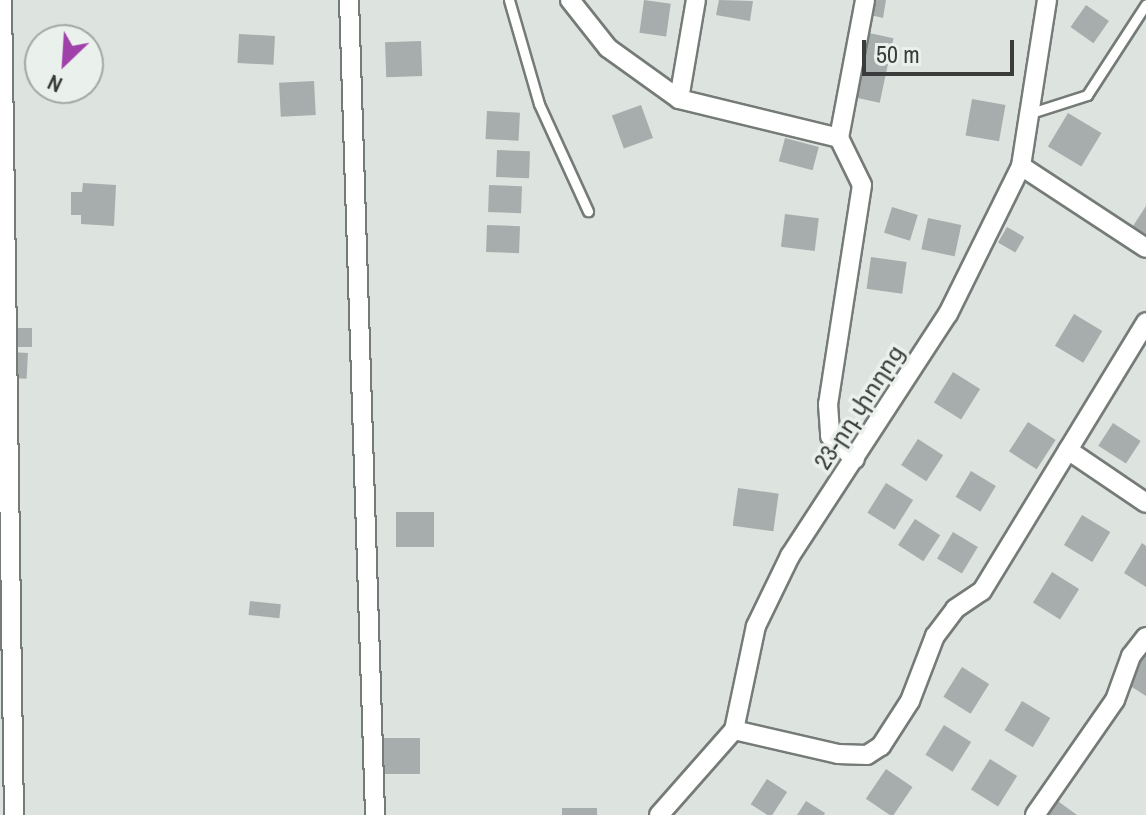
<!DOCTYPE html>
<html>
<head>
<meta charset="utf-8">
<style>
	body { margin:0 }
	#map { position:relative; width:1146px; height:815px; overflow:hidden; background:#dde3de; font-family:"Archivo Narrow","Noto Sans Armenian",sans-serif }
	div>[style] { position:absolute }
	.building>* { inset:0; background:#a6adac; transform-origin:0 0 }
	.roads { filter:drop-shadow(2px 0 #757b76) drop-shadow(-2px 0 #757b76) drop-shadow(0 2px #757b76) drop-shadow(0 -2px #757b76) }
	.service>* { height:9px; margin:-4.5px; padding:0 4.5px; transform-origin:4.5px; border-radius:4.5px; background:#fff }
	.minor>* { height:18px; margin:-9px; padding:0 9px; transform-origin:9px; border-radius:9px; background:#fff }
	span { translate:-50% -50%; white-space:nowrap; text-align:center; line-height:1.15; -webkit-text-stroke:7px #eaf0eb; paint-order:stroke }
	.street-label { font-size:24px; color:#3a3c3b }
	.north { position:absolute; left:24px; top:24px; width:80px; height:80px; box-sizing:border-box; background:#eaf0eb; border:2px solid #a4a8a5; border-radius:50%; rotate:205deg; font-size:22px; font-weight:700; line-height:32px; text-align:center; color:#3a3c3b }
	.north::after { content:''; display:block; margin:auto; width:28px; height:36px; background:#a041aa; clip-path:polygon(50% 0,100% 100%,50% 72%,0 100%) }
	.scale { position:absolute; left:862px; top:40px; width:152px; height:36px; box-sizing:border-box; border:4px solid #3a3c3b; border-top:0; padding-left:10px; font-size:24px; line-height:28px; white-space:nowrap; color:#3a3c3b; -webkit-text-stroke:6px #eaf0eb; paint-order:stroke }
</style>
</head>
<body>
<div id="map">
	<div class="building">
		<div style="left:644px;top:0;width:27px;height:33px;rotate:8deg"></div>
		<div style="clip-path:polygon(719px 0,753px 1px,750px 21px,716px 15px)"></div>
		<div style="clip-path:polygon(873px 0,886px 0,883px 18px,871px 15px)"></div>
		<div style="left:1086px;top:5px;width:28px;height:27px;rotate:35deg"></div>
		<div style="left:869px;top:33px;width:25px;height:66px;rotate:12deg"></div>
		<div style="left:239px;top:34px;width:36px;height:29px;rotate:3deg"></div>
		<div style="left:421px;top:41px;width:35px;height:36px;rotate:88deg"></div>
		<div style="left:314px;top:81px;width:34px;height:35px;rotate:87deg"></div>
		<div style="left:972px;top:99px;width:34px;height:37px;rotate:10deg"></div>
		<div style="left:641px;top:105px;width:35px;height:31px;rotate:70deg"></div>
		<div style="left:487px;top:111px;width:33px;height:28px;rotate:3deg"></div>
		<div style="left:1068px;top:113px;width:39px;height:39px;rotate:31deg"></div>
		<div style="left:785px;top:138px;width:35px;height:24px;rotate:15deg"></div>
		<div style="left:497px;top:150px;width:33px;height:27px;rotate:2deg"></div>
		<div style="clip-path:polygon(83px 183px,116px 185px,114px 226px,81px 224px,81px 215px,71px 215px,71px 192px,82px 192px)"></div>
		<div style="left:489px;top:185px;width:33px;height:27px;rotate:2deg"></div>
		<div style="clip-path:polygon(1146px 206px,1146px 234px,1133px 226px)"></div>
		<div style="left:892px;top:207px;width:27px;height:27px;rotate:17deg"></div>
		<div style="left:785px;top:214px;width:34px;height:33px;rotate:7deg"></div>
		<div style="left:928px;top:218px;width:34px;height:32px;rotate:12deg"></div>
		<div style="left:487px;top:225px;width:33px;height:27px;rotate:2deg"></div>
		<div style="left:1007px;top:227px;width:20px;height:18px;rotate:30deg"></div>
		<div style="left:871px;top:257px;width:36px;height:32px;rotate:8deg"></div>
		<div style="left:1074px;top:314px;width:33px;height:37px;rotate:31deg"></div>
		<div style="left:16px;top:328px;width:16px;height:19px"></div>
		<div style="left:11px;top:352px;width:17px;height:26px;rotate:3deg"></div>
		<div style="left:953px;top:372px;width:32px;height:36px;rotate:32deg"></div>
		<div style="left:1028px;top:422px;width:33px;height:35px;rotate:33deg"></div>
		<div style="left:1113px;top:423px;width:33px;height:27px;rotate:33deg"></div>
		<div style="left:918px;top:439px;width:30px;height:31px;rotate:33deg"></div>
		<div style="left:971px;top:471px;width:29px;height:30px;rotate:31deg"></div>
		<div style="left:886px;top:483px;width:32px;height:35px;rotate:32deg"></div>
		<div style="left:738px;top:488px;width:41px;height:38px;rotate:8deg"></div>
		<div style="left:434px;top:512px;width:35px;height:38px;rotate:90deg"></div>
		<div style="left:1082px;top:515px;width:33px;height:35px;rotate:31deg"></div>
		<div style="left:915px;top:519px;width:30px;height:31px;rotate:33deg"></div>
		<div style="left:953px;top:532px;width:29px;height:31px;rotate:31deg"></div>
		<div style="clip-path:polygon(1142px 543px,1146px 546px,1146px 587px,1124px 573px)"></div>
		<div style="left:1052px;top:572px;width:32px;height:36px;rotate:32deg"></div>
		<div style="left:250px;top:601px;width:31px;height:14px;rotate:6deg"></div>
		<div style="clip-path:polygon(1146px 648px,1146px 696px,1121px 680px)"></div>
		<div style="left:962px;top:667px;width:32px;height:35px;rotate:32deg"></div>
		<div style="left:1022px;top:701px;width:33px;height:34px;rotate:31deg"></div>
		<div style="left:944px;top:725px;width:32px;height:35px;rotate:32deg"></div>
		<div style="left:382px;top:738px;width:38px;height:36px"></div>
		<div style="left:990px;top:759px;width:32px;height:36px;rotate:32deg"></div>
		<div style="left:886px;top:769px;width:32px;height:36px;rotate:34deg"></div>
		<div style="left:767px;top:779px;width:24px;height:30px;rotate:33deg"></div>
		<div style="clip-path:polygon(1055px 799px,1077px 815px,1043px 815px)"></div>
		<div style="clip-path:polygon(806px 801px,825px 813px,824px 815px,797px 815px)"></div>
		<div style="left:562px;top:808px;width:35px;height:7px"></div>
	</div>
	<div class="roads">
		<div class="service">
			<div style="left:509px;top:0;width:108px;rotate:73.9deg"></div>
			<div style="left:539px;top:104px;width:118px;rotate:65.4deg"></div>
			<div style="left:1031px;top:113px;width:59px;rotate:-17.8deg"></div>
			<div style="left:1087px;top:95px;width:108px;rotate:-57deg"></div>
		</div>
		<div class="minor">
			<div style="left:2px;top:0;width:815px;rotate:89.16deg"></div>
			<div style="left:349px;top:0;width:815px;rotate:88.17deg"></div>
			<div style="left:570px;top:0;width:61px;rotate:51.6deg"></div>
			<div style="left:608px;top:48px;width:87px;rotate:35.7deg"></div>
			<div style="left:679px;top:99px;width:165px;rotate:13.7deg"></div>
			<div style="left:839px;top:138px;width:52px;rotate:63.9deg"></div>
			<div style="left:862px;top:185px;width:222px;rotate:98.8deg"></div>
			<div style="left:828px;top:404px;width:32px;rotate:86deg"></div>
			<div style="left:830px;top:436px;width:34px;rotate:43deg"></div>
			<div style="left:679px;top:99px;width:100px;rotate:-80.3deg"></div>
			<div style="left:839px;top:138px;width:140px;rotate:-79.3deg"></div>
			<div style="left:1021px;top:166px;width:149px;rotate:33.3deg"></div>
			<div style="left:1068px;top:450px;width:94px;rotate:34.2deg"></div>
			<div style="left:734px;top:730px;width:107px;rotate:13deg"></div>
			<div style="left:838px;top:754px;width:29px;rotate:2deg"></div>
			<div style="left:867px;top:755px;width:17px;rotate:-33deg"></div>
			<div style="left:881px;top:746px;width:54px;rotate:-57.2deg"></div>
			<div style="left:910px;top:701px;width:70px;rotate:-69deg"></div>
			<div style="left:935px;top:636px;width:34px;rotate:-53deg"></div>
			<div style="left:955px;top:609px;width:32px;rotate:-34deg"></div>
			<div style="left:982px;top:591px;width:315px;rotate:-58.6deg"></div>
			<div style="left:659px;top:815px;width:113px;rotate:-48.6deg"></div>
			<div style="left:734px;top:730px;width:106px;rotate:-78.1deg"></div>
			<div style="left:756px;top:626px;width:78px;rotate:-64.1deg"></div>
			<div style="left:790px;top:556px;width:289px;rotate:-56.9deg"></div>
			<div style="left:948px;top:314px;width:165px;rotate:-63.7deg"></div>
			<div style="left:1021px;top:166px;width:168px;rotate:-81.1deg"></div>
			<div style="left:1035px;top:815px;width:140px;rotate:-55.2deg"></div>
			<div style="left:1115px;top:700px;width:47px;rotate:-70deg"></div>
			<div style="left:1131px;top:656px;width:24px;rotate:-52deg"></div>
		</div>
	</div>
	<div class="street-label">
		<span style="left:859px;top:407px;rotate:-57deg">23-րդ փողոց</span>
	</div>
	<div class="north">N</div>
	<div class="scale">50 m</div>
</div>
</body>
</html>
